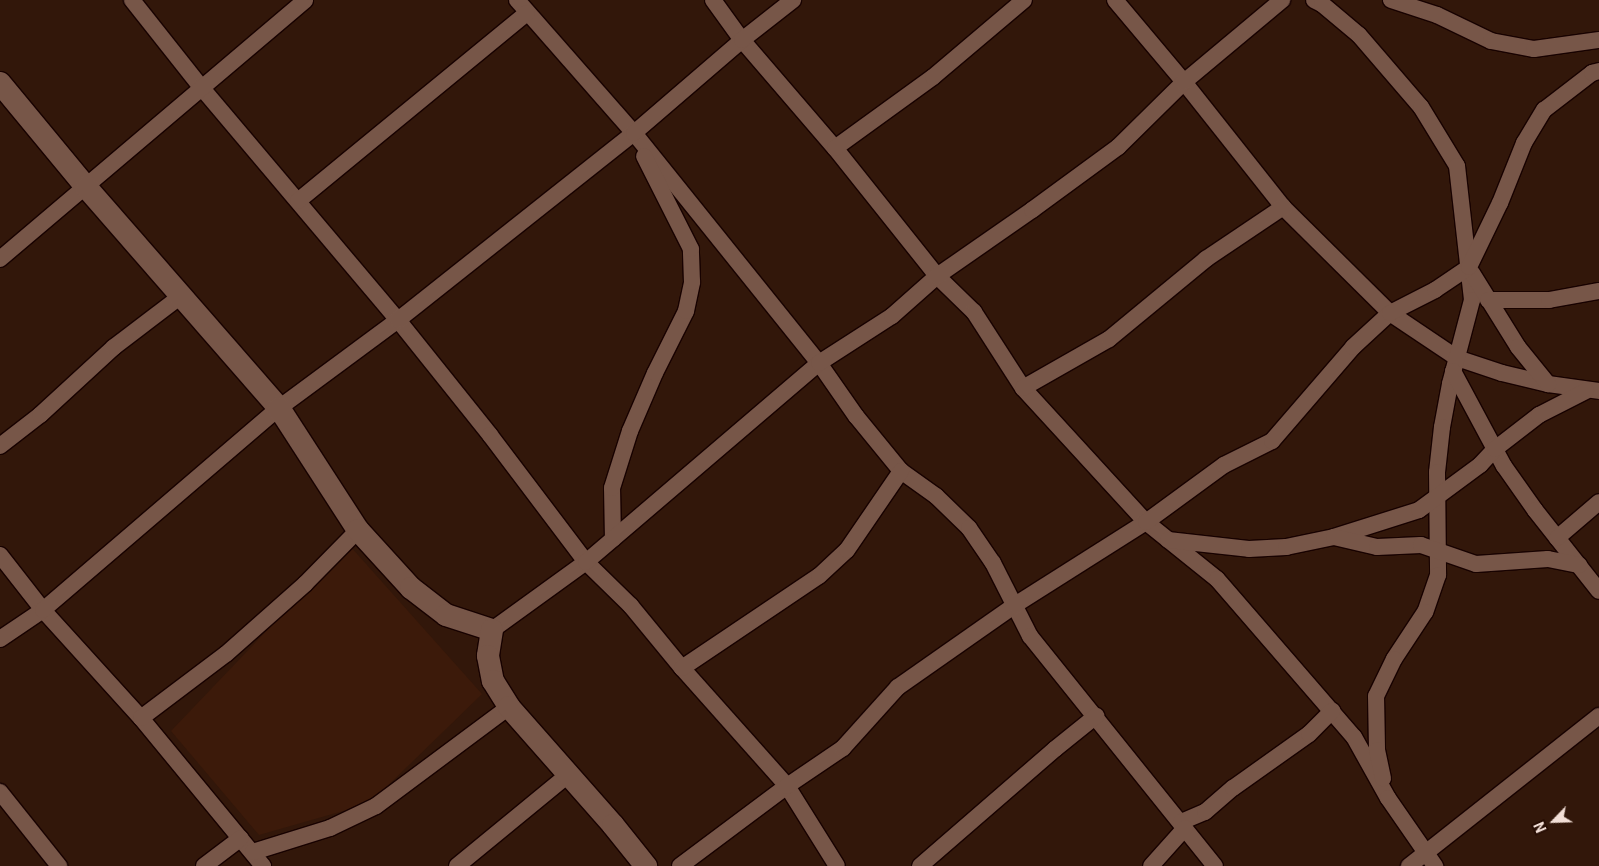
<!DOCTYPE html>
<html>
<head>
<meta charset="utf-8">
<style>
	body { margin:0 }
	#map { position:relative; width:1599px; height:866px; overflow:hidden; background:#32170a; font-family:Roboto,sans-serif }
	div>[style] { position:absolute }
	.built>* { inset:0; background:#3c1a0a }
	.roads { filter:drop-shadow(1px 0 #180200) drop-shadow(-1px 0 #180200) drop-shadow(0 1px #180200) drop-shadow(0 -1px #180200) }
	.street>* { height:16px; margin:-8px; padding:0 8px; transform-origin:8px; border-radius:8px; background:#775648 }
	.secondary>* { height:22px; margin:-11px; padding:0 11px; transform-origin:11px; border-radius:11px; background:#775648 }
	span { translate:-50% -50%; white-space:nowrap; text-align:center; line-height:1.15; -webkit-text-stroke:4.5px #270d03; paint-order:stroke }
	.north { position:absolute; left:1529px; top:796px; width:50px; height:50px; -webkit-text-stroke:4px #270d03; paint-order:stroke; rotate:246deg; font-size:14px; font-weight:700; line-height:20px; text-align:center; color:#f2ded6 }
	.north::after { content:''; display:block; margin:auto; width:18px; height:22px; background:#f2ded6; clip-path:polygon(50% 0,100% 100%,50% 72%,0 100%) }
</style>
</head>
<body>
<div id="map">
	<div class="built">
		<div style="clip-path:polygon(350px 546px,482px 694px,375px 798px,350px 809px,259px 835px,171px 731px,338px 556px)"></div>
	</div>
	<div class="roads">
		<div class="street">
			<div style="left:132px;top:0;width:111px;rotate:51.6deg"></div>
			<div style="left:201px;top:87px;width:305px;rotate:49.8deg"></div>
			<div style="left:398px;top:320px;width:147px;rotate:51.3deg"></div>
			<div style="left:490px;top:435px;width:159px;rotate:52.9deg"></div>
			<div style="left:586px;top:562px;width:63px;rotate:44.4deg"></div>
			<div style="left:631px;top:606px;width:80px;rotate:50.6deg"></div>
			<div style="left:682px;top:668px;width:158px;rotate:48.3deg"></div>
			<div style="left:787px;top:786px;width:94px;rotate:58deg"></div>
			<div style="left:517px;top:0;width:177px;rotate:48.7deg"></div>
			<div style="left:634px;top:133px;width:295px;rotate:51.2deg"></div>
			<div style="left:819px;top:363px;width:65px;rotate:55.1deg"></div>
			<div style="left:856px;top:416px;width:71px;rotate:50.7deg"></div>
			<div style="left:901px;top:471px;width:43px;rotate:35.5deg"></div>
			<div style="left:936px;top:496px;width:46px;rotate:44.1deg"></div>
			<div style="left:969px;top:528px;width:42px;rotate:55.6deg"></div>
			<div style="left:993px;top:563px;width:82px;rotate:63.1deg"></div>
			<div style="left:1030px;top:636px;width:295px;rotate:51.2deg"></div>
			<div style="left:713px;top:0;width:49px;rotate:54.1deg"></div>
			<div style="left:742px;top:40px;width:143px;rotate:49.3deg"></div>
			<div style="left:835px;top:148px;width:164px;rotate:51.4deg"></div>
			<div style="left:937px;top:276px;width:52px;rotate:44.2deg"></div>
			<div style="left:974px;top:312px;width:90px;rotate:57.2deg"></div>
			<div style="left:1023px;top:388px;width:182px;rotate:47.5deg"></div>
			<div style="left:1146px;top:522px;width:91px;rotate:38.8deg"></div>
			<div style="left:1217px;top:579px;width:209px;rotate:49.1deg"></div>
			<div style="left:1354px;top:737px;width:70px;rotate:60.9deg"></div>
			<div style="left:1388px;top:798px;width:83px;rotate:55.3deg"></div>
			<div style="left:1115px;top:0;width:107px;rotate:49.9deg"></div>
			<div style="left:1184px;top:82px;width:159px;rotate:51.6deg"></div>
			<div style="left:1283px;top:207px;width:151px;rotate:44.7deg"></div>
			<div style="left:1390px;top:313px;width:81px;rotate:33.9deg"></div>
			<div style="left:1457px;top:358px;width:47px;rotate:18.4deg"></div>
			<div style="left:1502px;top:373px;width:47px;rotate:13.4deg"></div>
			<div style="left:1548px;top:384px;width:51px;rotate:7.8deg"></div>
			<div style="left:1314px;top:0;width:9px;rotate:27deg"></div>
			<div style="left:1322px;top:4px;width:48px;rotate:40deg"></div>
			<div style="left:1359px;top:35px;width:95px;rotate:49.3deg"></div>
			<div style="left:1421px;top:107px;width:69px;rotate:58.6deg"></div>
			<div style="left:1457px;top:166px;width:135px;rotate:83.6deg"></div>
			<div style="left:1472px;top:300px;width:87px;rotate:104.7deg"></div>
			<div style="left:1450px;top:384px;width:44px;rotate:100.5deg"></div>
			<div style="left:1442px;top:427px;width:45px;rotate:96.3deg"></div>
			<div style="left:1437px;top:472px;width:103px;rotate:89.4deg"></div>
			<div style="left:1438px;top:575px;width:39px;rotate:109deg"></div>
			<div style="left:1425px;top:612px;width:56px;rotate:123.4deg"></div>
			<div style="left:1394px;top:659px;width:41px;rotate:115.9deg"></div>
			<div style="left:1376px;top:696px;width:54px;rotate:88.9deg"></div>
			<div style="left:1377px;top:750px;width:29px;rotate:78deg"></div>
			<div style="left:1391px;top:0;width:48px;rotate:18.1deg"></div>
			<div style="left:1437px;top:15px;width:60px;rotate:25.7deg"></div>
			<div style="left:1491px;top:41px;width:44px;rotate:10.5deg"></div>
			<div style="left:1534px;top:49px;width:66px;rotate:-7.9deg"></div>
			<div style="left:835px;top:148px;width:121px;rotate:-35.9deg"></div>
			<div style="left:933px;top:77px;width:119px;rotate:-40.2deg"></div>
			<div style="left:298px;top:201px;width:296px;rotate:-39.4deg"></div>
			<div style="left:0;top:259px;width:400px;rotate:-40.3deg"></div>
			<div style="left:1472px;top:273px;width:87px;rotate:58.1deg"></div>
			<div style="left:1518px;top:347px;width:48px;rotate:51deg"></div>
			<div style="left:1488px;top:300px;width:61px"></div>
			<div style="left:1549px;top:300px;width:51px;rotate:-10.2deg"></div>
			<div style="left:1453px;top:371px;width:108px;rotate:61.8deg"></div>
			<div style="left:1504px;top:466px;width:54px;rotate:54.8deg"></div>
			<div style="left:1535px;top:510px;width:103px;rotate:51.7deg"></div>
			<div style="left:1023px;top:388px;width:99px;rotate:-29.7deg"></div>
			<div style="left:1109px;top:339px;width:126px;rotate:-39.5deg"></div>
			<div style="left:1206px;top:259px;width:93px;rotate:-34deg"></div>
			<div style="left:0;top:446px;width:51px;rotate:-37.8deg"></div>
			<div style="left:40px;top:415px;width:100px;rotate:-42.6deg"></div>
			<div style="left:114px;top:347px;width:84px;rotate:-37.3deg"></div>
			<div style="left:1334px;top:537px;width:89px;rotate:-17.6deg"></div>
			<div style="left:1419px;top:510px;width:76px;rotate:-36.4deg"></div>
			<div style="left:1480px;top:465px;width:22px;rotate:-47deg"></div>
			<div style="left:1495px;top:449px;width:56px;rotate:-37.7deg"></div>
			<div style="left:1539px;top:415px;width:53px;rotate:-27.1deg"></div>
			<div style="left:1557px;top:538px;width:55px;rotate:-40.6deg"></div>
			<div style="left:613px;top:539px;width:51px;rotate:-91.1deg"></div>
			<div style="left:612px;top:488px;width:60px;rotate:-72.5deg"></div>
			<div style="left:630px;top:431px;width:63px;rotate:-66.7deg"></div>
			<div style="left:655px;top:373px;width:69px;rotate:-63.4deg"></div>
			<div style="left:686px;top:311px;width:30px;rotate:-78deg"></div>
			<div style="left:692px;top:282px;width:33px;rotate:-92deg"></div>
			<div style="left:691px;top:249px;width:104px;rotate:-116.8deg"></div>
			<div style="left:1168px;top:540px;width:81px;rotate:6.3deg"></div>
			<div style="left:1249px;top:549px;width:37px;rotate:-3deg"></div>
			<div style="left:1286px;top:547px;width:49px;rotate:-11.8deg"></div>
			<div style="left:1334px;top:537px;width:44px;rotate:13.1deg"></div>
			<div style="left:1377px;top:547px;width:44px;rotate:-2.6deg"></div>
			<div style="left:1421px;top:545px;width:58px;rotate:19.1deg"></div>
			<div style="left:1476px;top:564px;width:72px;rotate:-4deg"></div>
			<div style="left:1548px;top:559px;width:32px;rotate:11deg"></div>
			<div style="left:0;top:555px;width:70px;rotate:52deg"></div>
			<div style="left:43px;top:610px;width:146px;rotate:47.8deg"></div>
			<div style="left:141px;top:718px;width:192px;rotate:50.5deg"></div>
			<div style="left:492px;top:630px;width:116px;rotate:-35.9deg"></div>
			<div style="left:586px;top:562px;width:306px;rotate:-40.5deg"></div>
			<div style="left:819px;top:363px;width:87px;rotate:-32.8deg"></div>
			<div style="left:892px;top:316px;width:60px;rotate:-41.6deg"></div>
			<div style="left:937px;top:276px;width:116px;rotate:-34.8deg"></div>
			<div style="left:1032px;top:210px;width:107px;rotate:-36.2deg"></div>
			<div style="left:1118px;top:147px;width:93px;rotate:-44.6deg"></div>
			<div style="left:1184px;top:82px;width:128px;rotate:-39.9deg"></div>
			<div style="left:0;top:639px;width:52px;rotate:-34deg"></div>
			<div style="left:43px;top:610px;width:311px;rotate:-40.6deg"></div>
			<div style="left:279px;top:408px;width:148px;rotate:-36.5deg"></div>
			<div style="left:398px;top:320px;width:301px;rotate:-38.4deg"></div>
			<div style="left:634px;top:133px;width:143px;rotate:-40.7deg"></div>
			<div style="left:742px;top:40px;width:65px;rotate:-38.1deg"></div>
			<div style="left:682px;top:668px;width:165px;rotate:-33.9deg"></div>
			<div style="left:819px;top:576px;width:38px;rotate:-43deg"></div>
			<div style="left:847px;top:550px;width:96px;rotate:-55.6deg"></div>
			<div style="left:141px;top:718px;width:106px;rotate:-37deg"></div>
			<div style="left:226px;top:654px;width:106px;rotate:-41.5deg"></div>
			<div style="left:305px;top:584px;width:76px;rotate:-45.5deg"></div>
			<div style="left:0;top:792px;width:95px;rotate:51.4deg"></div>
			<div style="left:1181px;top:822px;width:26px;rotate:-23deg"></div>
			<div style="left:1205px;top:812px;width:37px;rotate:-41deg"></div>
			<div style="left:1233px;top:788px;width:93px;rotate:-35.4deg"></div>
			<div style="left:1309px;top:734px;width:33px;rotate:-45deg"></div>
			<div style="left:253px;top:852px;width:81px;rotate:-17.3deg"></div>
			<div style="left:330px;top:828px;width:51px;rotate:-25.6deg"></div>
			<div style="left:376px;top:806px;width:166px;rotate:-36.7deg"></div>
			<div style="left:204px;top:866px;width:46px;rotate:-37.1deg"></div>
			<div style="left:457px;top:866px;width:145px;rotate:-39.4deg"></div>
			<div style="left:680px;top:866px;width:134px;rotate:-36.8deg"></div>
			<div style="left:787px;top:786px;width:68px;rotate:-34.2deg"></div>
			<div style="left:843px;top:748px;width:82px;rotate:-48deg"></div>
			<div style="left:898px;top:687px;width:143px;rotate:-35deg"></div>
			<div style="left:1015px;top:605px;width:155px;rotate:-32.4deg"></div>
			<div style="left:1146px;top:522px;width:97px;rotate:-36.2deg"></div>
			<div style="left:1224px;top:465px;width:54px;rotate:-26.6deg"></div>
			<div style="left:1272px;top:441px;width:124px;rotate:-49.2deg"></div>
			<div style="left:1353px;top:347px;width:50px;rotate:-42.6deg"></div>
			<div style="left:1390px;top:313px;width:51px;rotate:-27.1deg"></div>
			<div style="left:1435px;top:290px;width:41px;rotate:-34.1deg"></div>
			<div style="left:1469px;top:267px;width:71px;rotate:-64.2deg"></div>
			<div style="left:1500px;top:203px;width:65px;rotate:-68.2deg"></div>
			<div style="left:1524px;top:143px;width:39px;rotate:-59deg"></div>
			<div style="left:1544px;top:110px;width:61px;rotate:-37.6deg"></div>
			<div style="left:1592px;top:73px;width:7px;rotate:-16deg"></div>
			<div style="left:920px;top:866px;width:179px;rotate:-40.9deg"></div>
			<div style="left:1055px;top:749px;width:53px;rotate:-38.8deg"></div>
			<div style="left:1151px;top:866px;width:51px;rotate:-48.2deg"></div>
			<div style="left:1409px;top:866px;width:242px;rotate:-38.3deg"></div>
		</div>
		<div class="secondary">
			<div style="left:0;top:83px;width:136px;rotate:50.4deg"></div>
			<div style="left:87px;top:188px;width:292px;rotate:48.9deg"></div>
			<div style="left:279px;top:408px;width:145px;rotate:57.1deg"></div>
			<div style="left:358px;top:530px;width:79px;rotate:47.6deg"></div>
			<div style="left:411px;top:588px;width:44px;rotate:37.6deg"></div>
			<div style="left:446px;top:615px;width:48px;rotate:18.1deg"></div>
			<div style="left:492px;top:630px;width:26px;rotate:99deg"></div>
			<div style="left:488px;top:656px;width:25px;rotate:79deg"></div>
			<div style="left:493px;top:681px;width:31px;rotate:58deg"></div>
			<div style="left:509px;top:707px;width:157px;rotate:48.6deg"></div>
			<div style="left:613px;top:825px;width:53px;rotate:51.2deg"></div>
		</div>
	</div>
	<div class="north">N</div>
</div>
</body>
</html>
